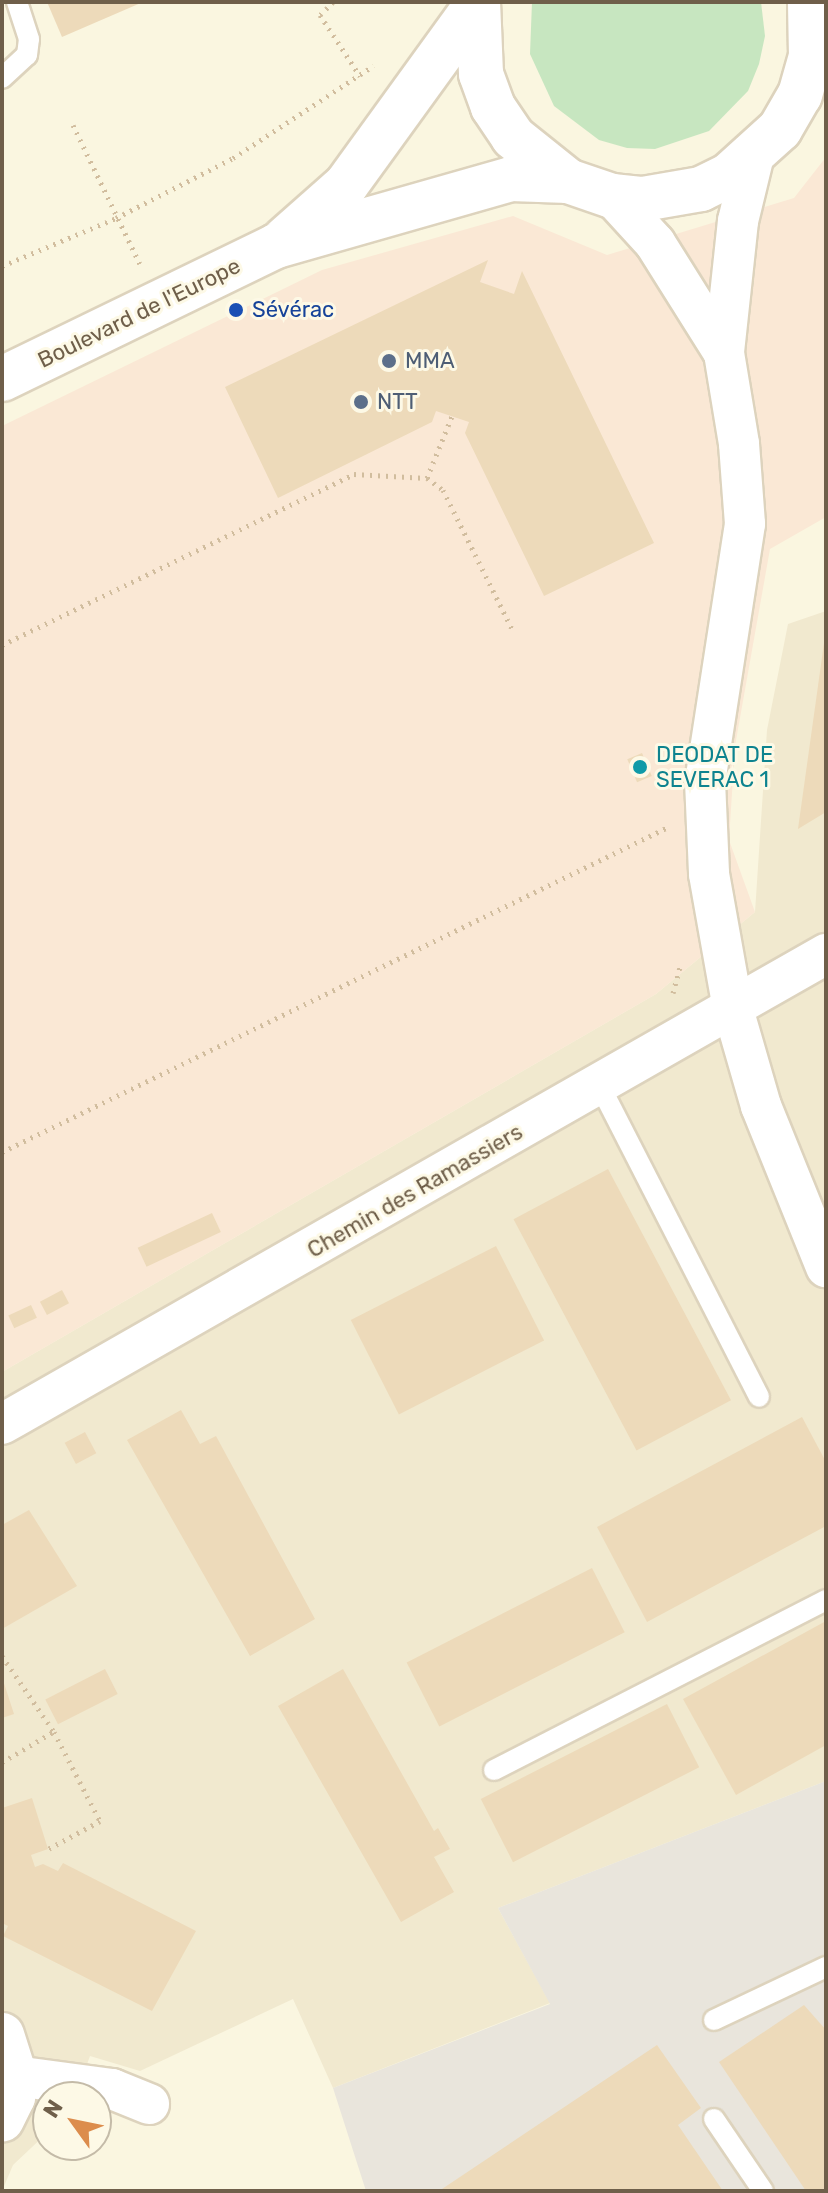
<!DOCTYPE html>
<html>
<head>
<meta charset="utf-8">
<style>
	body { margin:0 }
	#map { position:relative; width:828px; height:2193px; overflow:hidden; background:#faf6e0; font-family:Rubik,sans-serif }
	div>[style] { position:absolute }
	.residential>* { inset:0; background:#f1e9cf }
	.commercial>* { inset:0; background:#fae8d5 }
	.industrial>* { inset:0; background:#e9e5dc }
	.green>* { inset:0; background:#c7e6c0 }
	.building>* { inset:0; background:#eddaba; transform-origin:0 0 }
	.path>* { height:5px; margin-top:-2.5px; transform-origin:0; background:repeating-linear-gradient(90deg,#d1bd9e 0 2px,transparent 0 8px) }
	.roads { filter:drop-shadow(2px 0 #ddd3bd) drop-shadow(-2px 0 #ddd3bd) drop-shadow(0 2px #ddd3bd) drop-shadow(0 -2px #ddd3bd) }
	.lane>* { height:20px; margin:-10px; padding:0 10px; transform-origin:10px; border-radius:10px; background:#fff }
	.street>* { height:40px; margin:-20px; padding:0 20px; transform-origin:20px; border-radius:20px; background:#fff }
	.secondary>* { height:44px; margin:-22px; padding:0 22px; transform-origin:22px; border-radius:22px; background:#fff }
	.dots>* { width:22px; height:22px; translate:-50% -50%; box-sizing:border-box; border:4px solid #fdf9e6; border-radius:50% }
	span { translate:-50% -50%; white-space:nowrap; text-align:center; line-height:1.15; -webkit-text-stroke:6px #fdf9e6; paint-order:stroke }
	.transit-label { font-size:22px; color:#164399 }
	.left { translate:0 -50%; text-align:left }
	.street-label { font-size:22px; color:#6f5f4a }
	.service-label { font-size:22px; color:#4e5e75 }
	.culture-label { font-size:22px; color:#0d838f }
	.frame { position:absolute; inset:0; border:4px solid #6f5f4a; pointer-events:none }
	.north { position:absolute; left:32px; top:2081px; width:80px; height:80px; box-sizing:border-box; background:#fdf9e6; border:2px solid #c4bba8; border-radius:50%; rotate:303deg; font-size:22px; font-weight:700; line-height:32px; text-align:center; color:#6f5f4a }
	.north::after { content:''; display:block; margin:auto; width:28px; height:36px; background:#dc8d4d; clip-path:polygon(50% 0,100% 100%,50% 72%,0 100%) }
</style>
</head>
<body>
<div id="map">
	<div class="residential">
		<div style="clip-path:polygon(826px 611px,826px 1781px,498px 1908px,550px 2003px,333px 2088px,293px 1999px,140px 2071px,90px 2056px,75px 2097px,48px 2097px,48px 2132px,13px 2165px,2px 2191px,2px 1372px,656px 994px,755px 912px,767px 730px,788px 624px)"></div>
	</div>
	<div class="commercial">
		<div style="clip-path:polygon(826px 157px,826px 517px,770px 549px,735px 746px,729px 840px,755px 912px,656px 994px,2px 1372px,2px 426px,322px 270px,513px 216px,607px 255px,794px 198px)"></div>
	</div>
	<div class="industrial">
		<div style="clip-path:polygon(826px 1781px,826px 2191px,366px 2191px,333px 2088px,550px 2004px,498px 1908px)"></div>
	</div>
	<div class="green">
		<div style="clip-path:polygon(532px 2px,761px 2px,765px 36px,759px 64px,748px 91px,709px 131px,655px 149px,627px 148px,599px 140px,554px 106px,530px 54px)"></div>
	</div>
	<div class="building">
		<div style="clip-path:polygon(47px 2px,143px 2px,62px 37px)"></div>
		<div style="clip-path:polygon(488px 260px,480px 282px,514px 294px,522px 271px,654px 543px,544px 596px,465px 433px,469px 422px,436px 411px,432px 422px,278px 498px,225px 387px)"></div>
		<div style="clip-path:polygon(824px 643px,826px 812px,798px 829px)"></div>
		<div style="left:642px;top:753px;width:25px;height:16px;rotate:67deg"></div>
		<div style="left:608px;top:1169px;width:262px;height:107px;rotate:62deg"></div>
		<div style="left:212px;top:1213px;width:21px;height:82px;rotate:65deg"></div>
		<div style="left:496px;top:1246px;width:106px;height:163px;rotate:63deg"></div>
		<div style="left:62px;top:1290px;width:15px;height:25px;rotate:62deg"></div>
		<div style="left:31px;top:1305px;width:14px;height:25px;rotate:65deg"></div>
		<div style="clip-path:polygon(181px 1410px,200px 1444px,216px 1436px,315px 1619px,250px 1656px,127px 1440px)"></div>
		<div style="clip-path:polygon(802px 1417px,826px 1462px,826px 1526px,647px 1622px,597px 1527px)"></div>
		<div style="left:85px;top:1432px;width:24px;height:23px;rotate:62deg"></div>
		<div style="clip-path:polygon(29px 1510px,77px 1586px,2px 1629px,2px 1525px)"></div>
		<div style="left:592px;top:1568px;width:72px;height:208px;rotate:63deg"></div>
		<div style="clip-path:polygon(826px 1621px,826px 1745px,736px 1795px,683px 1699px)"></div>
		<div style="left:105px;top:1669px;width:28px;height:67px;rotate:63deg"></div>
		<div style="clip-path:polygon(343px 1669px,434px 1831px,438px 1828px,450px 1849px,434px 1857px,454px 1892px,401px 1922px,278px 1706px)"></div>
		<div style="clip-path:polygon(2px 1677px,14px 1714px,2px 1718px)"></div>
		<div style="left:667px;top:1704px;width:71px;height:209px;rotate:63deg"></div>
		<div style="clip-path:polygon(32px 1798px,48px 1849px,31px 1855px,35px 1867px,43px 1864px,58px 1871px,63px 1863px,196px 1931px,152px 2011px,3px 1936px,8px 1926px,2px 1923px,2px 1808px)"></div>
		<div style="clip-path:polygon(804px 2005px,826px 2030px,826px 2191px,806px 2191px,719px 2062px)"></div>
		<div style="clip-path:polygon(657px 2045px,701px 2108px,678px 2125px,723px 2191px,439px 2191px)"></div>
	</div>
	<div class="path">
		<div style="left:333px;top:2px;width:18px;rotate:135deg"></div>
		<div style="left:320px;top:15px;width:73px;rotate:56.7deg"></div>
		<div style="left:73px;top:125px;width:154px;rotate:64.3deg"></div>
		<div style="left:2px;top:266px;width:124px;rotate:-22.8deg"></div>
		<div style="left:116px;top:218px;width:131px;rotate:-27.1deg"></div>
		<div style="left:233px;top:158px;width:168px;rotate:-33.3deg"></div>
		<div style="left:427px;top:478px;width:67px;rotate:-68deg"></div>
		<div style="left:2px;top:645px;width:391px;rotate:-25.9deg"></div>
		<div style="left:354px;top:474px;width:73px;rotate:3.1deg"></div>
		<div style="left:427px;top:478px;width:20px;rotate:37deg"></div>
		<div style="left:443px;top:490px;width:157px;rotate:63.6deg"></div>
		<div style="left:673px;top:993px;width:30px;rotate:-75deg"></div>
		<div style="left:2px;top:1152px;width:739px;rotate:-26.01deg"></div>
		<div style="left:2px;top:1656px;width:92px;rotate:55.6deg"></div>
		<div style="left:54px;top:1732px;width:100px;rotate:62.7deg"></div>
		<div style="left:100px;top:1821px;width:59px;rotate:151.7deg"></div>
		<div style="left:2px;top:1762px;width:59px;rotate:-30.5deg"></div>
	</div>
	<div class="roads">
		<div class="lane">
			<div style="left:2px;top:78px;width:34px;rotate:-43deg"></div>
			<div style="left:27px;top:55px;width:16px;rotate:-83deg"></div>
			<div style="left:29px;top:39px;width:39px;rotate:-108deg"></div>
			<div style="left:600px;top:1086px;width:349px;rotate:62.9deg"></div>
			<div style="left:494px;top:1770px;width:373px;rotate:-27.1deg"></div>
			<div style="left:714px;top:2020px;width:124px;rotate:-25.3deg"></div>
			<div style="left:714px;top:2119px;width:87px;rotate:55.8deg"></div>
		</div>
		<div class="street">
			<div style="left:753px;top:159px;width:64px;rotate:103.6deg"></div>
			<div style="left:738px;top:221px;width:133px;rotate:96.1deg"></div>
			<div style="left:724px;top:353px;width:92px;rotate:80.6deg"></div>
			<div style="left:739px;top:444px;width:80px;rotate:85.7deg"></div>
			<div style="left:745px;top:524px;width:260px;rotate:98.8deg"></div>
			<div style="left:705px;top:781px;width:93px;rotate:87.5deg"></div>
			<div style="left:709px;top:874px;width:137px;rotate:79.9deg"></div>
			<div style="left:733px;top:1009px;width:101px;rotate:73.9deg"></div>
			<div style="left:761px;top:1106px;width:174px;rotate:68deg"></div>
			<div style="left:612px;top:196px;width:64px;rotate:47.5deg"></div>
			<div style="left:655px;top:243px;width:130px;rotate:57.9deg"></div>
			<div style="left:2px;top:1424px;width:949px;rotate:-29.7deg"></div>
			<div style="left:15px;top:2076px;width:98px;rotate:7.6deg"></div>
			<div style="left:112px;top:2089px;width:40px;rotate:22deg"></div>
		</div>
		<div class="secondary">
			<div style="left:478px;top:2px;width:72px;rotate:87.6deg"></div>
			<div style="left:481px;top:74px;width:35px;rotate:70deg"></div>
			<div style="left:493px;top:107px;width:36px;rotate:56deg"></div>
			<div style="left:513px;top:137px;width:70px;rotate:38.7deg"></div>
			<div style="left:568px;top:181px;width:46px;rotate:18.8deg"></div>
			<div style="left:612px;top:196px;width:31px;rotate:6deg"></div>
			<div style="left:643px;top:199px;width:59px;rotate:-9.8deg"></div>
			<div style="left:701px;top:189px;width:30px;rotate:-26deg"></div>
			<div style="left:728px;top:176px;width:70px;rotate:-42.1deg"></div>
			<div style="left:780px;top:129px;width:39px;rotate:-60deg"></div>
			<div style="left:800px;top:95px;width:41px;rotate:-74.2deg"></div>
			<div style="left:811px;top:56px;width:54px;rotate:-91.1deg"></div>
			<div style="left:285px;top:239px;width:81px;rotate:-41.5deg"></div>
			<div style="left:346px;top:185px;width:223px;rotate:-54.1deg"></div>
			<div style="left:2px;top:379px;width:305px;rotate:-25.9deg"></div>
			<div style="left:276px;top:246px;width:244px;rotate:-15.9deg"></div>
			<div style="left:511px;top:179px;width:57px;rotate:2deg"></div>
			<div style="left:2px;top:2035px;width:43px;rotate:72.4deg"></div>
			<div style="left:15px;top:2076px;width:21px;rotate:95deg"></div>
			<div style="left:13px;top:2097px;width:25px;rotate:116deg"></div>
		</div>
	</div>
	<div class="dots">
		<div style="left:236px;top:310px;background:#1a4fb4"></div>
		<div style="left:389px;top:361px;background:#5c6f8a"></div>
		<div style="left:361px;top:402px;background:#5c6f8a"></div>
		<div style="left:640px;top:767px;background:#0f9aa8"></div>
	</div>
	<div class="transit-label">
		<span class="left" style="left:252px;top:310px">Sévérac</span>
	</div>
	<div class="street-label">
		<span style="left:139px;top:313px;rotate:-26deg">Boulevard de l'Europe</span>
		<span style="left:415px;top:1191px;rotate:-30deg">Chemin des Ramassiers</span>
	</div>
	<div class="service-label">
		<span class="left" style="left:405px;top:361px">MMA</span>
		<span class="left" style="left:377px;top:402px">NTT</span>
	</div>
	<div class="culture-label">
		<span class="left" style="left:656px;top:767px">DEODAT DE<br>SEVERAC 1</span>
	</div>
	<div class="frame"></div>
	<div class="north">N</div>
</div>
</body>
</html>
